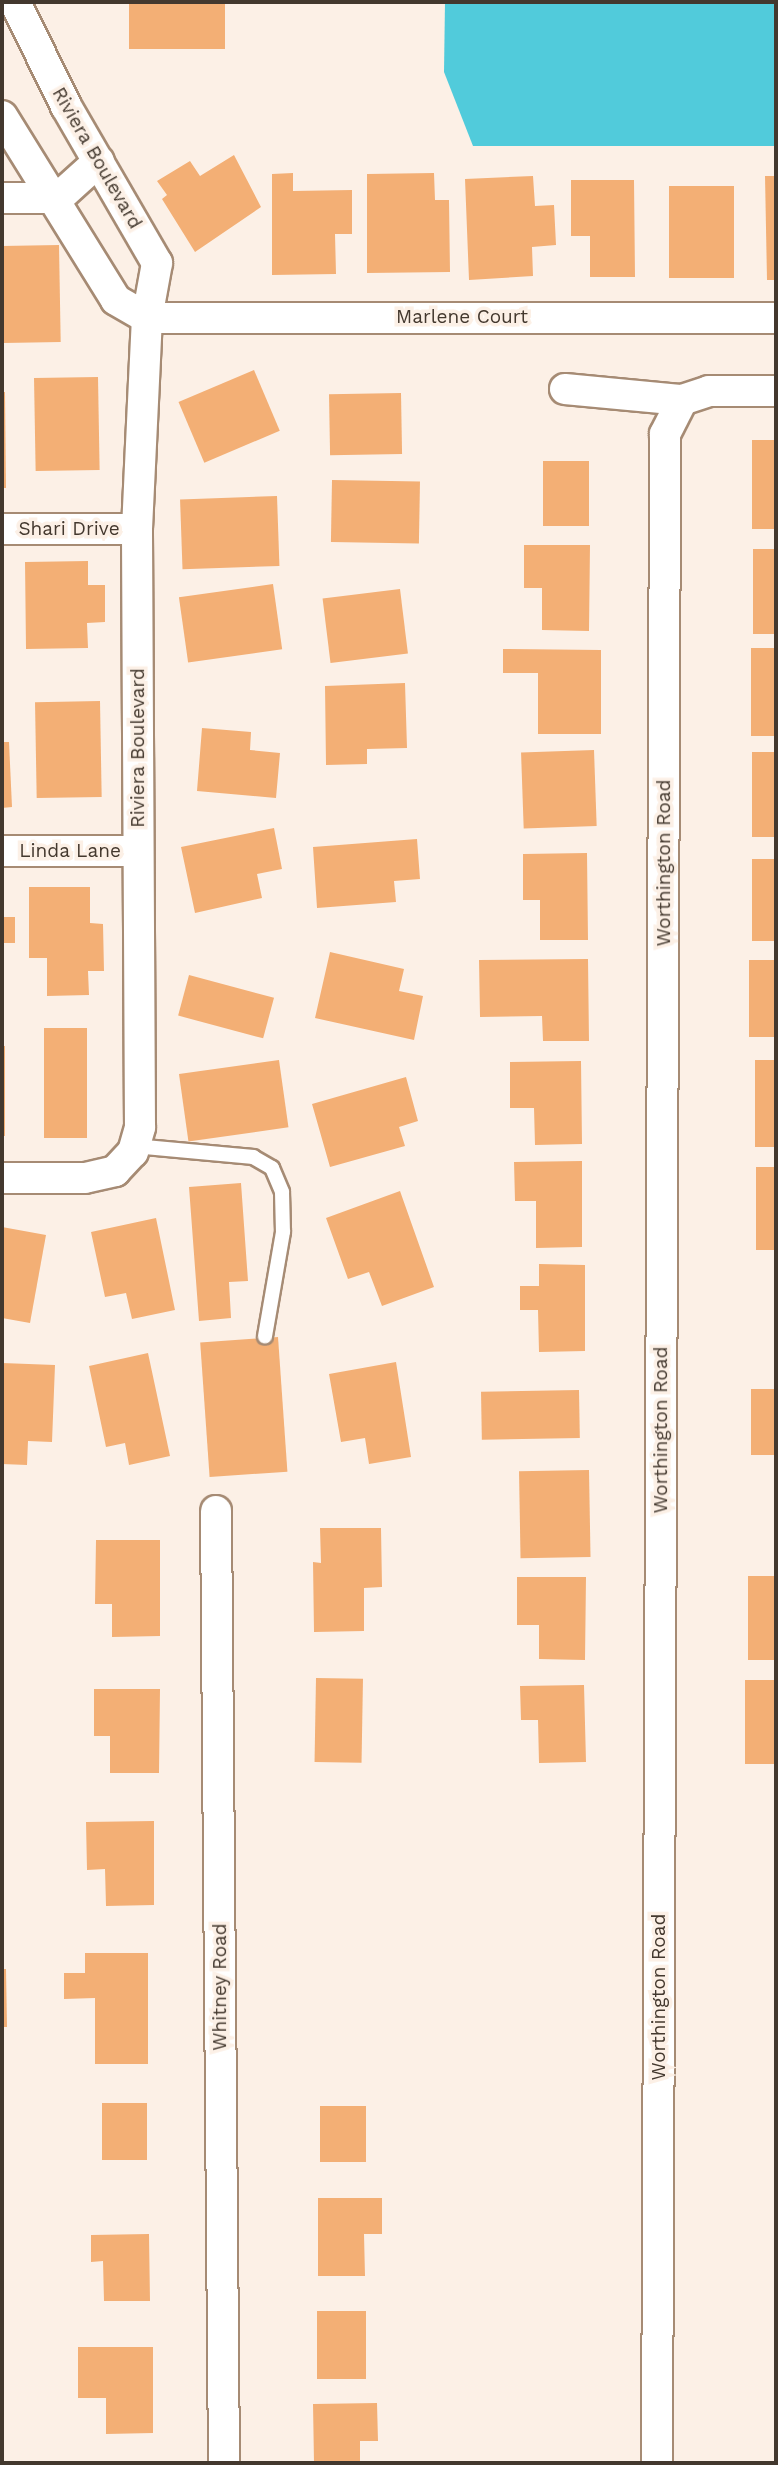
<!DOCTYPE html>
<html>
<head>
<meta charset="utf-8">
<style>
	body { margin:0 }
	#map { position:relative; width:778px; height:2465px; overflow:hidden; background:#fcf0e6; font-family:"Work Sans",sans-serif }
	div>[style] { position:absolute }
	.water>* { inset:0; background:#51cbdb }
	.building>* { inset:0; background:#f3af75; transform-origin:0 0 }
	.roads { filter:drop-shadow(2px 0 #a68b74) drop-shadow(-2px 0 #a68b74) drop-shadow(0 2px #a68b74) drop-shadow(0 -2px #a68b74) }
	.service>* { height:14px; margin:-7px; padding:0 7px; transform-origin:7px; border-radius:7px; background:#fff }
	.minor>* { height:30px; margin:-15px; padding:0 15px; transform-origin:15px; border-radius:15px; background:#fff }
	span { translate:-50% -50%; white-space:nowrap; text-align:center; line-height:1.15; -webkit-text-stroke:7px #fcf0e6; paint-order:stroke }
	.street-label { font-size:19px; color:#43382e }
	.frame { position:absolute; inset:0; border:4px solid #43382e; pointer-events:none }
</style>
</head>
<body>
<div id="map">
	<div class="water">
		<div style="clip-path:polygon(445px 2px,776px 2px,776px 146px,473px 146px,444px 72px)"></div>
	</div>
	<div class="building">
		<div style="left:129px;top:2px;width:96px;height:47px"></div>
		<div style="clip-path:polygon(234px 155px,261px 207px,195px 252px,162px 199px,167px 195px,157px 181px,190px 161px,200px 176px)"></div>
		<div style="clip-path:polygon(293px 173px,293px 191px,352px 190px,352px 234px,335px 234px,336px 274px,272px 275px,272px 174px)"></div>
		<div style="clip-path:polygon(434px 173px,435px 200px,449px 200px,450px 272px,367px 273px,367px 174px)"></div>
		<div style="clip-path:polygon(533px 176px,535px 206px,554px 205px,556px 245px,532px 247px,533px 276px,469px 280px,465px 179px)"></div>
		<div style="clip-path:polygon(765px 176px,776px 176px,776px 280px,767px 280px)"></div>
		<div style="clip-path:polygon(571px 180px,634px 180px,635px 277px,590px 277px,590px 236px,571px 236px)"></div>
		<div style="left:669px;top:186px;width:65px;height:92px"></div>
		<div style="left:59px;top:245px;width:97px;height:57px;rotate:89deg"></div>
		<div style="left:254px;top:370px;width:66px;height:82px;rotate:67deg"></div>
		<div style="left:98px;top:377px;width:93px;height:64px;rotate:89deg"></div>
		<div style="clip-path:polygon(2px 392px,5px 392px,6px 488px,2px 488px)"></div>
		<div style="left:401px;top:393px;width:61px;height:72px;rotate:89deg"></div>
		<div style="left:776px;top:440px;width:89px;height:24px;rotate:90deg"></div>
		<div style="left:543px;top:461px;width:46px;height:65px"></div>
		<div style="left:332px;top:480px;width:88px;height:62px;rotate:1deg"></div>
		<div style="left:277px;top:496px;width:70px;height:97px;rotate:88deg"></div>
		<div style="clip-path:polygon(524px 545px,590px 545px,589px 631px,542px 630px,542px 588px,524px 588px)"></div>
		<div style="left:753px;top:549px;width:23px;height:85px"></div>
		<div style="clip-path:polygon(88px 561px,88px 585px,105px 585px,105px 622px,87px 623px,88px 648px,26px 649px,25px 562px)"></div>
		<div style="left:273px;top:584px;width:66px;height:95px;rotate:82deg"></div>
		<div style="left:400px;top:589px;width:65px;height:78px;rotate:83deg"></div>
		<div style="left:776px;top:648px;width:88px;height:25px;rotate:90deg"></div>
		<div style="clip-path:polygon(503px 649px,601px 650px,601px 734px,538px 734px,538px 673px,503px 673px)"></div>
		<div style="clip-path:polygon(405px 683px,407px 748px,367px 749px,367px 764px,326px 765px,325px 686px)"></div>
		<div style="left:100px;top:701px;width:96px;height:65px;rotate:89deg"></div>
		<div style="clip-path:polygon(202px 728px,251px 732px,250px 750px,280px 753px,276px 798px,197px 791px)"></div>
		<div style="clip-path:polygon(2px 742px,9px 742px,12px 807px,2px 808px)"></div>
		<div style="left:594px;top:750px;width:76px;height:73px;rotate:88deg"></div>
		<div style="left:776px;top:752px;width:85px;height:24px;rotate:90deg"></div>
		<div style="clip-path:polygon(274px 828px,282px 869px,257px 874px,262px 898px,195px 913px,181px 847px)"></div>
		<div style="clip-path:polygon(417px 839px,420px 879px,394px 881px,396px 902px,317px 908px,313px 847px)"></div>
		<div style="clip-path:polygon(587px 853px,588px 940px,540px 940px,540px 900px,523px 900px,523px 854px)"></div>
		<div style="left:752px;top:859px;width:24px;height:82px"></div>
		<div style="clip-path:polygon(29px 887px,90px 887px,90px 923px,103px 924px,104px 971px,88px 971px,89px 995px,47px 996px,47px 958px,29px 958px)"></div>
		<div style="left:2px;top:917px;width:13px;height:26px"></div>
		<div style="clip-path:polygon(330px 952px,404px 969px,399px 991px,423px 996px,414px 1040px,315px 1018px)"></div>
		<div style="clip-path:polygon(588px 959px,589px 1041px,543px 1041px,542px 1016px,480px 1017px,479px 960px)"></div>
		<div style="left:749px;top:960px;width:27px;height:77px"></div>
		<div style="left:189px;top:975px;width:88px;height:42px;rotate:15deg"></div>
		<div style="left:44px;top:1028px;width:43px;height:110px"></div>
		<div style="left:2px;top:1046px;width:3px;height:90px"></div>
		<div style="left:279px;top:1060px;width:68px;height:101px;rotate:82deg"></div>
		<div style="left:755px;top:1060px;width:21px;height:87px"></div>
		<div style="clip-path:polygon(581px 1061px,582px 1144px,535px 1145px,534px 1108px,510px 1108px,510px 1062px)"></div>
		<div style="clip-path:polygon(406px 1077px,418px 1121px,399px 1127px,405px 1146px,330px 1167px,312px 1104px)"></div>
		<div style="clip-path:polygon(582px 1161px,582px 1247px,536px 1248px,536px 1201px,515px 1201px,514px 1162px)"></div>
		<div style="left:756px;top:1167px;width:20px;height:83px"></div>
		<div style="clip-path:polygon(241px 1183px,248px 1281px,229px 1282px,231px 1318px,199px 1321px,189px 1187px)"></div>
		<div style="clip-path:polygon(400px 1191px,434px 1287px,382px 1306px,369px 1272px,348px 1279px,326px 1218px)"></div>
		<div style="clip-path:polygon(156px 1218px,175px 1310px,132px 1319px,126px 1293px,105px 1297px,91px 1232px)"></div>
		<div style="clip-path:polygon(2px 1227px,46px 1235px,30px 1323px,2px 1318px)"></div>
		<div style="clip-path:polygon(539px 1264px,585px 1265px,585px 1351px,539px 1352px,538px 1310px,520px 1310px,520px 1286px,539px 1286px)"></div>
		<div style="left:278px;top:1337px;width:135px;height:78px;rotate:86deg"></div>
		<div style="clip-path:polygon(148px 1353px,170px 1456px,129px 1465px,125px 1443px,106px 1447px,89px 1366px)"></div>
		<div style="clip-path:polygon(396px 1362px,411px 1457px,369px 1464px,365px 1438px,341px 1442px,329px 1374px)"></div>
		<div style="clip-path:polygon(2px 1363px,55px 1365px,52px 1442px,28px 1441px,27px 1465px,2px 1464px)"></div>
		<div style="left:751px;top:1389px;width:25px;height:66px"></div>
		<div style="left:579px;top:1390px;width:48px;height:98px;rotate:89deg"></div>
		<div style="left:589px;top:1470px;width:87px;height:70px;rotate:89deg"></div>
		<div style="clip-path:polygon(320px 1528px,381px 1528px,382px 1587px,364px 1588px,364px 1631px,314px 1632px,313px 1562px,321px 1563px)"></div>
		<div style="clip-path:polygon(96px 1540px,160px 1540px,160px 1636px,112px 1637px,112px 1604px,95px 1604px)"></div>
		<div style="left:748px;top:1576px;width:28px;height:84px"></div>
		<div style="clip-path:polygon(517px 1577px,586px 1577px,585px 1660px,539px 1659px,539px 1625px,517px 1625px)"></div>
		<div style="left:316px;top:1678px;width:47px;height:84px;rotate:1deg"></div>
		<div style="left:776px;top:1680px;width:84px;height:31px;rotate:90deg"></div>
		<div style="clip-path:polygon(584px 1685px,586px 1762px,539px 1763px,538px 1720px,521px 1720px,520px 1686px)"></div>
		<div style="clip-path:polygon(94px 1689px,160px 1689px,159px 1773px,110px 1773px,110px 1736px,94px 1736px)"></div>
		<div style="clip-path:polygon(154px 1821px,154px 1905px,106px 1906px,105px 1869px,87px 1870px,86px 1822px)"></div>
		<div style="clip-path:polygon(85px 1953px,148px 1953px,148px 2064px,95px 2064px,95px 1998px,64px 1999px,64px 1973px,85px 1973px)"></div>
		<div style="clip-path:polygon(2px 1969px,6px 1969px,7px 2027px,2px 2027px)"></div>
		<div style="left:102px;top:2103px;width:45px;height:57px"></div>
		<div style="left:320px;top:2106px;width:46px;height:56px"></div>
		<div style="clip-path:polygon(318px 2198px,382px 2198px,382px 2234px,364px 2234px,365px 2276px,318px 2276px)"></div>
		<div style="clip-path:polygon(149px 2234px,150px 2301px,104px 2301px,103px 2261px,91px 2262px,91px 2235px)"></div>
		<div style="left:317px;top:2311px;width:49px;height:68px"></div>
		<div style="clip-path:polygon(78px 2347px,153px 2347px,153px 2433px,106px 2434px,106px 2398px,78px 2398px)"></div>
		<div style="clip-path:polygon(377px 2403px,378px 2441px,360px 2441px,360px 2463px,314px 2463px,313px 2404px)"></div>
	</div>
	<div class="roads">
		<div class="service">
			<div style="left:134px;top:1146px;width:120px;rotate:5.3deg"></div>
			<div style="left:253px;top:1157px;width:22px;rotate:30deg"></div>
			<div style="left:272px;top:1168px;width:26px;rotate:67deg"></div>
			<div style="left:282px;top:1192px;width:40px;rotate:88.6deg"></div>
			<div style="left:283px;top:1232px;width:106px;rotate:99.8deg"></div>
		</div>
		<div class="minor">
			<div style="left:2px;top:116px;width:216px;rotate:58.2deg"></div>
			<div style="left:116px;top:300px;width:36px;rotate:30deg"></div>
			<div style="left:2px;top:198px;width:56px"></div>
			<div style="left:58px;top:198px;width:55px;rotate:-42.1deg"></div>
			<div style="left:147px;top:318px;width:629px"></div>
			<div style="left:565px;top:389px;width:118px;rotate:5.4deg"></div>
			<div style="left:682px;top:400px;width:28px;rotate:-18deg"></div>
			<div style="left:709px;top:391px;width:67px"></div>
			<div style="left:2px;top:529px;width:135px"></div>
			<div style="left:2px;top:851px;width:136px"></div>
			<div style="left:2px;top:1178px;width:83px"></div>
			<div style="left:85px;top:1178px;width:31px;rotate:-13deg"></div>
			<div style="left:115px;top:1171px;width:26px;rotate:-47deg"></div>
			<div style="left:133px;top:1152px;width:26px;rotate:-74deg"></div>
			<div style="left:140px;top:1127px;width:598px;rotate:-90.29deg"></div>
			<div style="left:137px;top:529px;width:211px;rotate:-87.3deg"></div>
			<div style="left:147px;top:318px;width:56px;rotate:-79.7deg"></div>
			<div style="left:157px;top:263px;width:181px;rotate:-120.1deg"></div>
			<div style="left:66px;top:106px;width:116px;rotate:-116.1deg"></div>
			<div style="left:216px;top:1511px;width:952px;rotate:89.52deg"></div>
			<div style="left:657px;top:2463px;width:2029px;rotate:-89.77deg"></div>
			<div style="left:665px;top:434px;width:38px;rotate:-63deg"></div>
		</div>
	</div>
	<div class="street-label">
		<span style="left:97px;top:158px;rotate:60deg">Riviera Boulevard</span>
		<span style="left:462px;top:317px">Marlene Court</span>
		<span style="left:69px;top:529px">Shari Drive</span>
		<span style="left:138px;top:748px;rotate:-90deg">Riviera Boulevard</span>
		<span style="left:70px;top:851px">Linda Lane</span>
		<span style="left:664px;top:863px;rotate:-90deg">Worthington Road</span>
		<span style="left:661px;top:1430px;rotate:-90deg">Worthington Road</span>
		<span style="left:220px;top:1987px;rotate:-90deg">Whitney Road</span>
		<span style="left:659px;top:1997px;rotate:-90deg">Worthington Road</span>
	</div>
	<div class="frame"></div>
</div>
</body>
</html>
